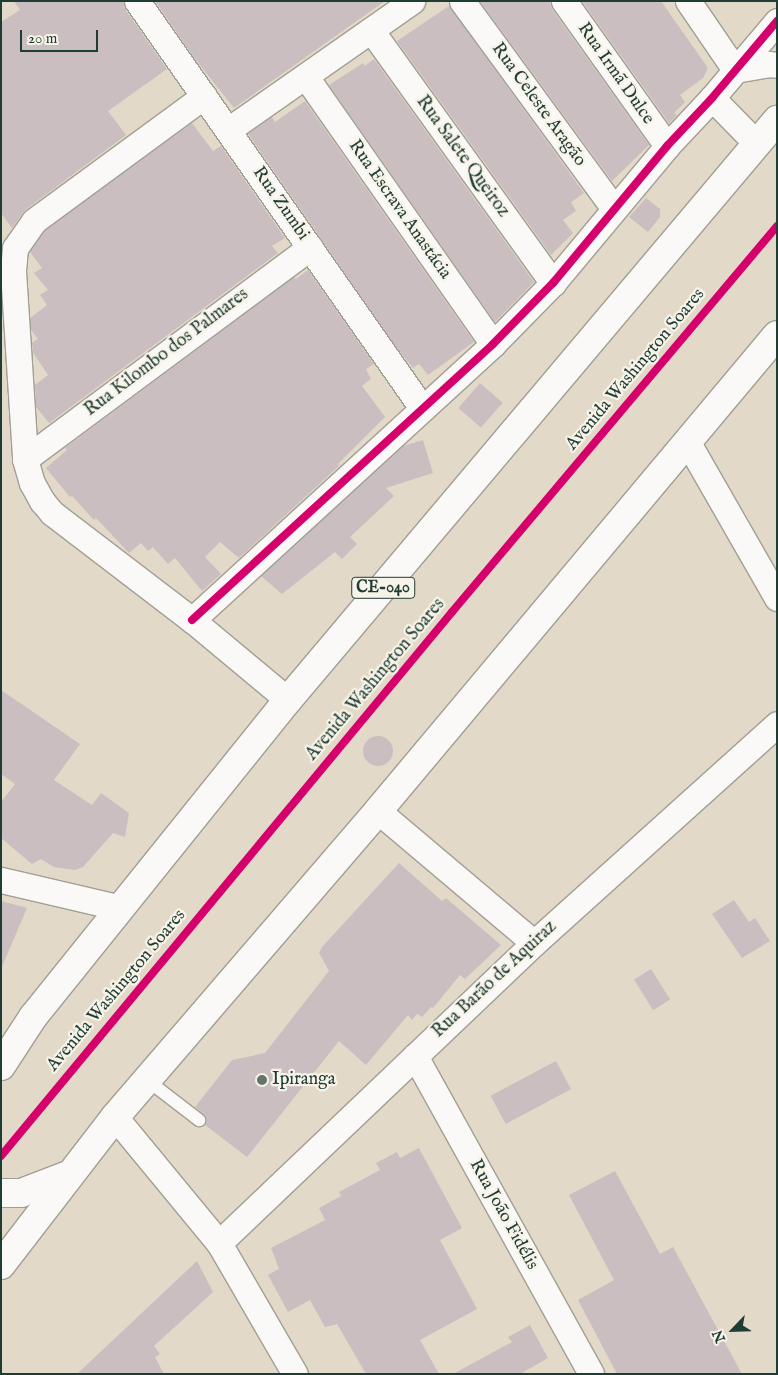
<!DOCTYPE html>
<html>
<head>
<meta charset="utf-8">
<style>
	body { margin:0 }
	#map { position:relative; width:778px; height:1375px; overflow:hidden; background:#e3d9c8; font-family:"IM FELL English",serif }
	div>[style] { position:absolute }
	.building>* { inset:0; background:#cbbec0; transform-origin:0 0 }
	.round { border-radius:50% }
	.roads { filter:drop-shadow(1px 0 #a19f94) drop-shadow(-1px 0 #a19f94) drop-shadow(0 1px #a19f94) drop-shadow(0 -1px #a19f94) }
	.service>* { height:12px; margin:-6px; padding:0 6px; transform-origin:6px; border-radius:6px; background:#fbf9f7 }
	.minor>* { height:25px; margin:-12.5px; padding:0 12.5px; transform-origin:12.5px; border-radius:12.5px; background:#fbf9f7 }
	.trunk>* { height:28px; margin:-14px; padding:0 14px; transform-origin:14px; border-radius:14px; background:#fbf9f7 }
	.cycleway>* { height:8px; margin:-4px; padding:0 4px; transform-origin:4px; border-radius:4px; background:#d6006c }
	.dots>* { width:14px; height:14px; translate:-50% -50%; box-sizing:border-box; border:2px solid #f7f3e8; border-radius:50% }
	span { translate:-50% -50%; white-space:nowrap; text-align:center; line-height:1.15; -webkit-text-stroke:4.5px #f7f3e8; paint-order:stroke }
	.shield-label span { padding:1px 4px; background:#f7f3e8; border:1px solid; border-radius:4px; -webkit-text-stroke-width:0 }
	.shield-label { font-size:16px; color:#1f3d34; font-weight:700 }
	.street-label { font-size:18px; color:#1f3d34 }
	.poi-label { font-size:18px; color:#1f3d34 }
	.left { translate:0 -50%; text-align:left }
	.frame { position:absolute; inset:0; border:2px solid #1f3d34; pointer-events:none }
	.north { position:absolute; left:708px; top:1305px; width:50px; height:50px; -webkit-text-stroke:4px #f7f3e8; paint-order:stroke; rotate:246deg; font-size:14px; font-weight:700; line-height:20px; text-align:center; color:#1f3d34 }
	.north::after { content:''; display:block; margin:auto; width:18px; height:22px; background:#1f3d34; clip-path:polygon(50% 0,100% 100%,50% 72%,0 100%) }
	.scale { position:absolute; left:20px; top:30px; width:78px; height:22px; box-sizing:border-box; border:2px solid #1f3d34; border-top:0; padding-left:6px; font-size:15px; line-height:18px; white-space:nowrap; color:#1f3d34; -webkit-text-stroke:4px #f7f3e8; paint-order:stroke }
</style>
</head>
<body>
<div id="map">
	<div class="building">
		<div style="clip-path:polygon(14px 1px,123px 1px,125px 9px,167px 69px,108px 111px,126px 135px,25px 210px,12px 228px,1px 213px,1px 22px,20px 10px)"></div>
		<div style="clip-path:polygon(155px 1px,385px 1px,234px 108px,195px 59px)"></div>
		<div style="clip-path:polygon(480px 1px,550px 1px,552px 9px,649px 145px,612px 181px)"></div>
		<div style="clip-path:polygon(582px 1px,661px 1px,708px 68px,703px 78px,680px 95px,685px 102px,674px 113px,677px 115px,669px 123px)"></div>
		<div style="clip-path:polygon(449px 6px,584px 193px,571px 202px,576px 211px,563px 220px,573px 233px,551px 255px,397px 41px)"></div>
		<div style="clip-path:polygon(374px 59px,534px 282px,495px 322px,329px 85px,363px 63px,365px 66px)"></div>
		<div style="clip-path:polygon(305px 101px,474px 342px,428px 375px,419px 364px,413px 368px,397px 348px,248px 134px,272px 117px,275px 122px)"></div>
		<div style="clip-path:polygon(192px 123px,213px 151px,221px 146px,285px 238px,272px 246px,278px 253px,49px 423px,36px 407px,35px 385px,48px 375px,33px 353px,32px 343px,38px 339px,31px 330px,30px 318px,47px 305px,40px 295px,48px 290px,34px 273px,42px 268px,30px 252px,44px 231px)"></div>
		<div style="clip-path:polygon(646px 198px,660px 209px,660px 217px,648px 232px,629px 217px)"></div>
		<div style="clip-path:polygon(308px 270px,374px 364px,366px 369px,371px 379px,362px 386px,385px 417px,337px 465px,341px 464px,239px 558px,220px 542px,205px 557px,221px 574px,202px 591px,175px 558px,168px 564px,153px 547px,148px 551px,141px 543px,129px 553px,96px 518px,94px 520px,72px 496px,70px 497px,46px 468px,67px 450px,65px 448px,294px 277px,296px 279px)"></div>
		<div style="left:480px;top:383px;width:30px;height:33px;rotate:41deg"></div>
		<div style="clip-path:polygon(423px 440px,433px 473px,386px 488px,394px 496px,350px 537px,357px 544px,342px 559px,335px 552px,282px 594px,261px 576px,403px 446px)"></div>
		<div style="clip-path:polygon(1px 690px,80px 744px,54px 780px,92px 805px,101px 793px,129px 813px,125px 837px,113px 833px,83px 867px,75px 870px,54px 867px,41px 859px,32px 864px,1px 838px,1px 802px,15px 784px,1px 774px)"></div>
		<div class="round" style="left:363px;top:736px;width:30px;height:30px"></div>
		<div style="clip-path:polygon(399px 863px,442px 901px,446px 898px,501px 945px,465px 979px,460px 975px,433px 1008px,431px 1007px,422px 1017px,417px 1014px,412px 1020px,408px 1015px,366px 1065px,339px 1041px,247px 1157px,205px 1125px,206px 1116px,195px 1107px,232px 1060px,265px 1053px,329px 971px,319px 953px,322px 947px)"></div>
		<div style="clip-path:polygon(734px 900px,749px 922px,755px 918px,770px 941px,742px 958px,712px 914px)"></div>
		<div style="clip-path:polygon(1px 901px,27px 908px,1px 969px)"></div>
		<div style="left:651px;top:969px;width:36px;height:20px;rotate:58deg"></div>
		<div style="left:556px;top:1061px;width:32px;height:74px;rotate:62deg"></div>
		<div style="clip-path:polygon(419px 1148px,462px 1228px,440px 1240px,477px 1309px,420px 1340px,439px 1374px,366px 1374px,337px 1324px,325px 1327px,310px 1300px,288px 1312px,268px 1275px,279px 1269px,271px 1248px,325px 1220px,319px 1208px,341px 1196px,339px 1192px,380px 1170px,376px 1163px,397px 1152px,400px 1158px)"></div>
		<div style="clip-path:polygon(615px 1171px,660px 1254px,673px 1247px,742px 1374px,617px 1374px,578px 1300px,614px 1280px,569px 1195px)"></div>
		<div style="clip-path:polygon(197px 1261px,213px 1292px,154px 1346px,160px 1354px,155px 1357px,164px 1374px,77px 1374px)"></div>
		<div style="clip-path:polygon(530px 1325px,548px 1358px,520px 1374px,453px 1374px,512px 1342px,508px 1337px)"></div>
	</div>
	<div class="roads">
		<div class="service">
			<div style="left:147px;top:1080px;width:66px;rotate:37.6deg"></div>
		</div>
		<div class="minor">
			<div style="left:137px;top:1px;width:497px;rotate:55deg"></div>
			<div style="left:462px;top:1px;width:258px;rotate:53.8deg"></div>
			<div style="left:564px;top:1px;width:178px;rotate:54.6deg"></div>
			<div style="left:688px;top:1px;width:83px;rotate:55.7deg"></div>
			<div style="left:735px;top:70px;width:34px;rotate:-10deg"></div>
			<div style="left:768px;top:64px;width:9px;rotate:6deg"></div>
			<div style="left:371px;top:30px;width:312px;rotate:54.3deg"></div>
			<div style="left:306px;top:77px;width:326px;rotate:55deg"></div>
			<div style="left:204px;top:96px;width:211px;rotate:143.7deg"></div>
			<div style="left:34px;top:221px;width:33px;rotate:125deg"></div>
			<div style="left:15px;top:248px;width:23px;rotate:95deg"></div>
			<div style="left:13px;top:271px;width:188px;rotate:86.3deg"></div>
			<div style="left:25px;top:459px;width:25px;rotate:74deg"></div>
			<div style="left:32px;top:483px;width:21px;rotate:61deg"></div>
			<div style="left:42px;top:501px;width:16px;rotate:50deg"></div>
			<div style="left:52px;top:513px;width:176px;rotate:37.4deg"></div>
			<div style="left:192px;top:620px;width:125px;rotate:39.8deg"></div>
			<div style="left:712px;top:98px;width:63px;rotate:45.6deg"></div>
			<div style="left:228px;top:130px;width:225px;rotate:-35deg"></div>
			<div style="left:687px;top:441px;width:181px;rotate:60.2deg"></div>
			<div style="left:25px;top:459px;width:355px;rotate:-36.6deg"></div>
			<div style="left:192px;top:620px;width:408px;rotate:-42.5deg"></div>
			<div style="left:493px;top:344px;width:86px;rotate:-45.5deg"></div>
			<div style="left:553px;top:283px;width:178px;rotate:-50.2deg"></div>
			<div style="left:667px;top:146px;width:66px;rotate:-46.8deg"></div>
			<div style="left:712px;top:98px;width:101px;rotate:-49.8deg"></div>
			<div style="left:378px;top:811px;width:204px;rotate:40.2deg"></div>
			<div style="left:1px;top:880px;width:123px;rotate:13.1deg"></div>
			<div style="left:415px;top:1056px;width:363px;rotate:61deg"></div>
			<div style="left:115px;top:1117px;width:163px;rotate:50.5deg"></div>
			<div style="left:219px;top:1243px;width:151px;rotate:59.9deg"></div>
			<div style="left:219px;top:1243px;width:435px;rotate:-43.6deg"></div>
			<div style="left:534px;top:943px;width:327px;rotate:-42deg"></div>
		</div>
		<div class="trunk">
			<div style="left:1px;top:1066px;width:59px;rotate:-56.9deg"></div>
			<div style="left:33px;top:1017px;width:407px;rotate:-51.2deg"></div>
			<div style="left:288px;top:700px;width:759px;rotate:-49.87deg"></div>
			<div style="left:1px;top:1193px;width:20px"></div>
			<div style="left:21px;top:1193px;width:53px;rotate:-20.8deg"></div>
			<div style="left:1px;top:1265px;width:187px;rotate:-52.4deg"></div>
			<div style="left:115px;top:1117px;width:403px;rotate:-49.3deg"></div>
			<div style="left:378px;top:811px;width:621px;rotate:-50.03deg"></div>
		</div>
	</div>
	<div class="cycleway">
		<div style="left:192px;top:620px;width:408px;rotate:-42.5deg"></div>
		<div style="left:493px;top:344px;width:86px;rotate:-45.5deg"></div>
		<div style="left:553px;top:283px;width:178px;rotate:-50.2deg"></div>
		<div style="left:667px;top:146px;width:66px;rotate:-46.8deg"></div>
		<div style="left:712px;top:98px;width:101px;rotate:-49.8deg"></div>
		<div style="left:1px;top:1156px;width:707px;rotate:-50.34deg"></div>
		<div style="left:452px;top:612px;width:505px;rotate:-49.9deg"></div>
	</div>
	<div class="dots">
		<div style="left:262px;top:1080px;background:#647468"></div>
	</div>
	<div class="shield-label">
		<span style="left:383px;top:588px">CE-040</span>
	</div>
	<div class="street-label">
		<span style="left:615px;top:74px;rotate:55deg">Rua Irmã Dulce</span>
		<span style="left:538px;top:105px;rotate:54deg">Rua Celeste Aragão</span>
		<span style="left:462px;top:157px;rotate:54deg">Rua Salete Queiroz</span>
		<span style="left:280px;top:204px;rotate:55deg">Rua Zumbi</span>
		<span style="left:399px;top:210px;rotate:55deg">Rua Escrava Anastácia</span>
		<span style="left:167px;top:353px;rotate:-37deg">Rua Kilombo dos Palmares</span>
		<span style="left:636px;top:370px;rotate:-50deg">Avenida Washington Soares</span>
		<span style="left:376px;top:680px;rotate:-50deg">Avenida Washington Soares</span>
		<span style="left:495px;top:980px;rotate:-43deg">Rua Barão de Aquiraz</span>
		<span style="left:117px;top:991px;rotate:-50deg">Avenida Washington Soares</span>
		<span style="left:503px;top:1215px;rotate:61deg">Rua João Fidélis</span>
	</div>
	<div class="poi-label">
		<span class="left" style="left:272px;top:1080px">Ipiranga</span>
	</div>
	<div class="frame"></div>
	<div class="north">N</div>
	<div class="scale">20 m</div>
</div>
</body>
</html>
